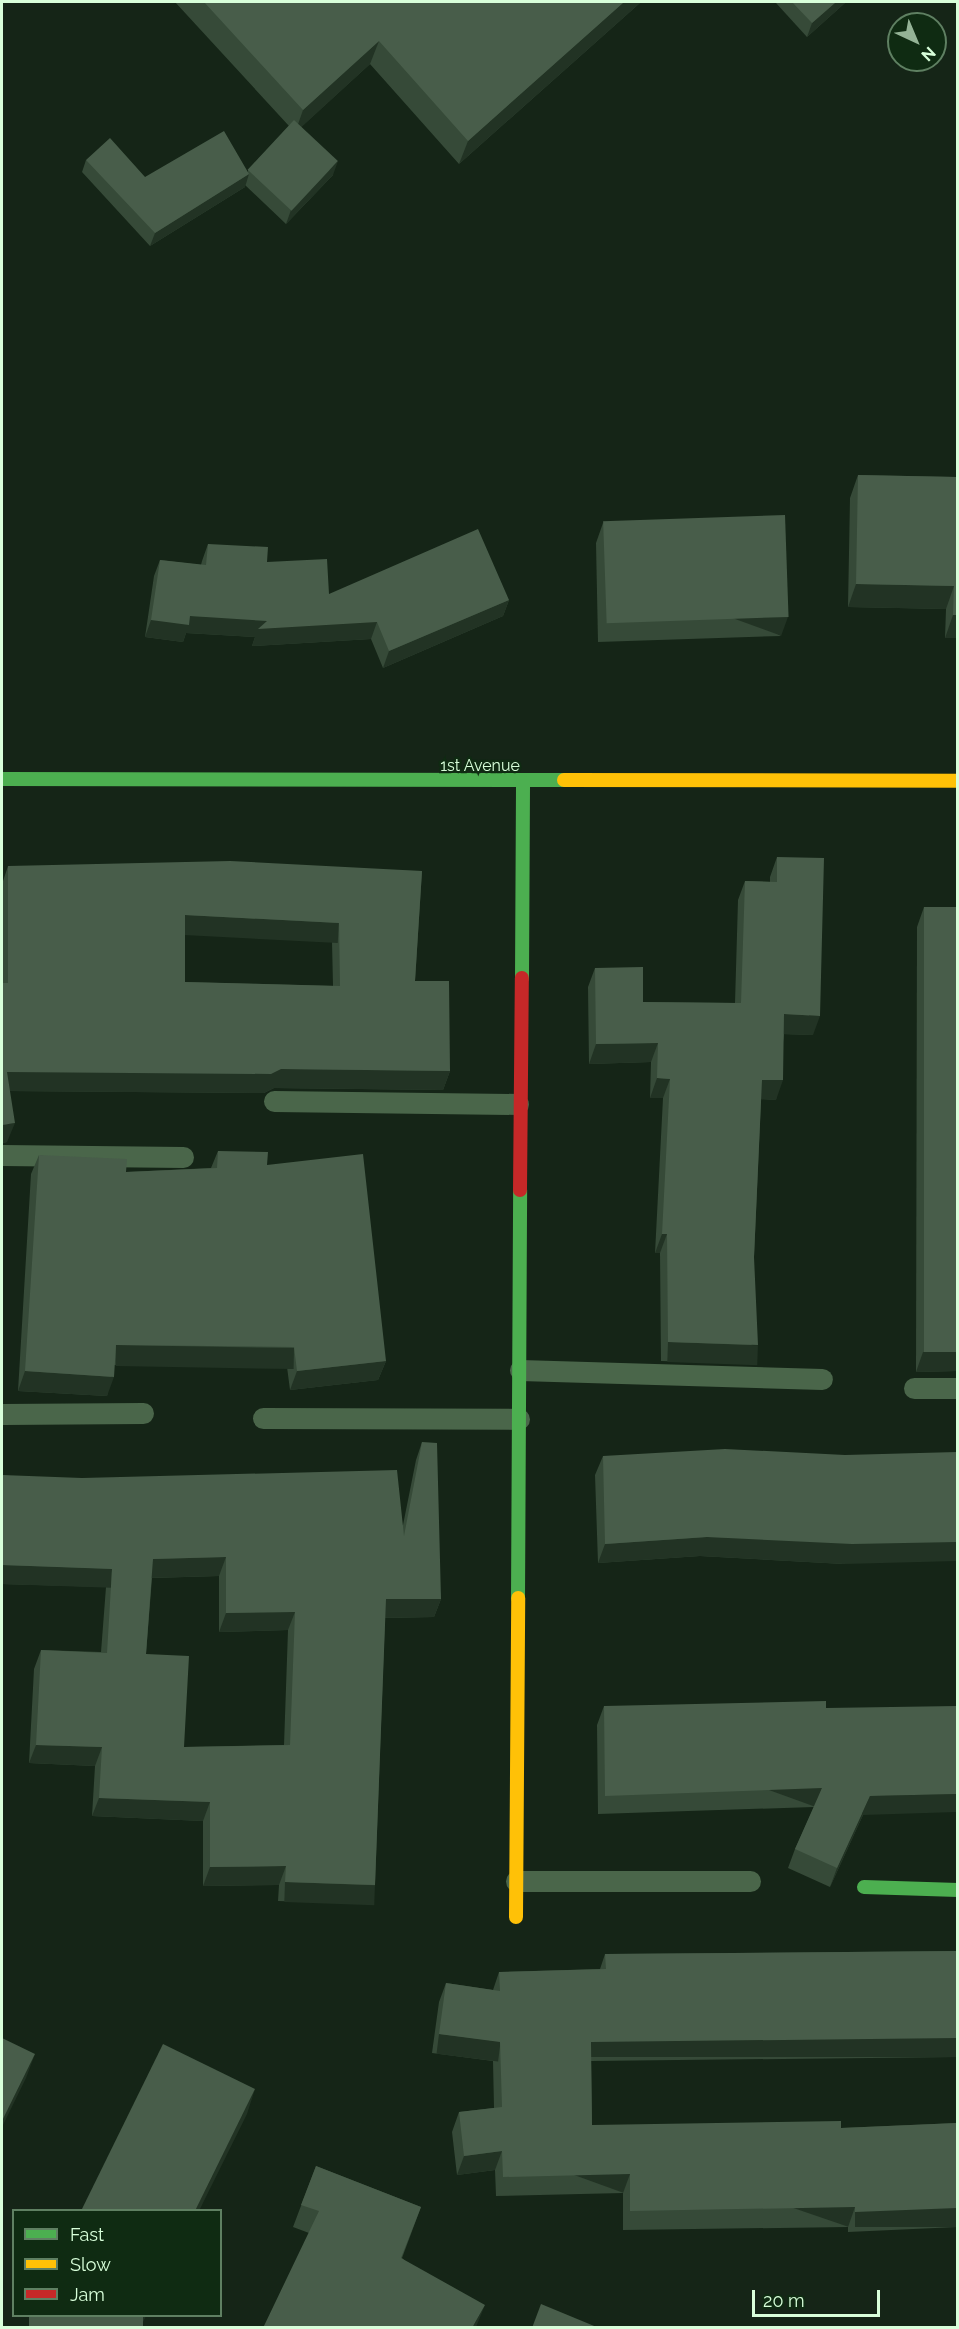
<!DOCTYPE html>
<html>
<head>
<meta charset="utf-8">
<style>
	body { margin:0 }
	#map { position:relative; width:959px; height:2329px; overflow:hidden; background:#152517; font-family:Raleway,sans-serif }
	div>[style] { position:absolute }
	.lane>* { height:21px; margin:-10.5px; padding:0 10.5px; transform-origin:10.5px; border-radius:10.5px; background:#4a664a }
	.fast>* { height:14px; margin:-7px; padding:0 7px; transform-origin:7px; border-radius:7px; background:#4caf50 }
	.slow>* { height:14px; margin:-7px; padding:0 7px; transform-origin:7px; border-radius:7px; background:#ffc107 }
	.jam>* { height:14px; margin:-7px; padding:0 7px; transform-origin:7px; border-radius:7px; background:#c62828 }
	.wall>* { inset:0; background:#364a38 }
	.shaded-wall>* { inset:0; background:#223324; transform-origin:0 0 }
	.building>* { inset:0; background:#485d4a; transform-origin:0 0 }
	span { translate:-50% -50%; white-space:nowrap; text-align:center; line-height:1.15; -webkit-text-stroke:4.5px #0f2b12; paint-order:stroke }
	.street-label { font-size:16px; color:#d8ffda }
	.frame { position:absolute; inset:0; border:3px solid #d8ffda; pointer-events:none }
	.legend { position:absolute; left:12px; top:2209px; width:210px; height:108px; box-sizing:border-box; background:#0f2b12; border:2px solid #5f8062; margin:0; padding:8px 10px; list-style:none; font-size:18px; color:#d8ffda }
	.legend li { display:flex; align-items:center; gap:12px; height:30px }
	.legend b { width:30px; border:2px solid #5f8062 }
	.north { position:absolute; left:887px; top:12px; width:60px; height:60px; box-sizing:border-box; background:#0f2b12; border:2px solid #5f8062; border-radius:50%; rotate:136deg; font-size:16px; font-weight:700; line-height:24px; text-align:center; color:#d8ffda }
	.north::after { content:''; display:block; margin:auto; width:21px; height:27px; background:#94b396; clip-path:polygon(50% 0,100% 100%,50% 72%,0 100%) }
	.scale { position:absolute; left:752px; top:2290px; width:128px; height:27px; box-sizing:border-box; border:3px solid #d8ffda; border-top:0; padding-left:8px; font-size:18px; line-height:21px; white-space:nowrap; color:#d8ffda; -webkit-text-stroke:4px #0f2b12; paint-order:stroke }
</style>
</head>
<body>
<div id="map">
	<div class="lane">
		<div style="left:274px;top:1101px;width:244px;rotate:0.7deg"></div>
		<div style="left:2px;top:1155px;width:181px;rotate:0.6deg"></div>
		<div style="left:520px;top:1370px;width:302px;rotate:1.7deg"></div>
		<div style="left:914px;top:1388px;width:44px"></div>
		<div style="left:2px;top:1414px;width:141px;rotate:-0.4deg"></div>
		<div style="left:263px;top:1418px;width:256px;rotate:0.2deg"></div>
		<div style="left:516px;top:1881px;width:234px"></div>
	</div>
	<div class="fast">
		<div style="left:2px;top:779px;width:562px;rotate:0.1deg"></div>
		<div style="left:522px;top:978px;width:195px;rotate:-89.7deg"></div>
		<div style="left:518px;top:1598px;width:408px;rotate:-89.7deg"></div>
		<div style="left:864px;top:1887px;width:94px;rotate:1.8deg"></div>
	</div>
	<div class="slow">
		<div style="left:564px;top:780px;width:394px;rotate:0.1deg"></div>
		<div style="left:516px;top:1917px;width:319px;rotate:-89.6deg"></div>
	</div>
	<div class="jam">
		<div style="left:520px;top:1190px;width:212px;rotate:-89.5deg"></div>
	</div>
	<div class="wall">
		<div style="clip-path:polygon(175px 2px,641px 2px,459px 164px,370px 64px,301px 127px,333px 175px,286px 224px,245px 185px,245px 187px,150px 246px,82px 172px,86px 160px,145px 177px,248px 172px,248px 170px,289px 126px)"></div>
		<div style="clip-path:polygon(776px 2px,846px 2px,807px 37px,776px 3px)"></div>
		<div style="clip-path:polygon(858px 475px,957px 477px,957px 638px,945px 638px,946px 609px,848px 607px,850px 498px)"></div>
		<div style="clip-path:polygon(603px 523px,781px 636px,598px 642px,596px 543px)"></div>
		<div style="clip-path:polygon(208px 544px,267px 562px,329px 594px,509px 600px,503px 616px,383px 668px,371px 639px,252px 646px,255px 637px,186px 633px,183px 642px,145px 637px,154px 576px,160px 560px,201px 565px,202px 561px)"></div>
		<div style="clip-path:polygon(777px 857px,813px 1035px,784px 1034px,776px 1100px,761px 1099px,754px 1257px,751px 1364px,661px 1361px,660px 1253px,655px 1253px,663px 1098px,650px 1098px,651px 1062px,589px 1064px,588px 987px,595px 968px,643px 1002px,735px 1003px,738px 900px,745px 881px,770px 882px,770px 877px)"></div>
		<div style="clip-path:polygon(evenodd,8px 866px,422px 871px,415px 981px,450px 1071px,443px 1090px,274px 1088px,264px 1093px,10px 1091px,7px 1142px,2px 1143px,2px 884px,8px 866px,185px 934px,332px 942px,333px 986px,185px 982px,185px 934px)"></div>
		<div style="clip-path:polygon(924px 907px,957px 1371px,916px 1372px,917px 927px)"></div>
		<div style="clip-path:polygon(218px 1151px,267px 1165px,386px 1361px,378px 1380px,290px 1390px,287px 1367px,114px 1365px,107px 1396px,18px 1391px,31px 1174px,39px 1155px,126px 1172px,211px 1168px)"></div>
		<div style="clip-path:polygon(evenodd,422px 1442px,441px 1599px,434px 1617px,385px 1618px,375px 1885px,368px 1904px,278px 1901px,279px 1885px,203px 1886px,203px 1821px,92px 1816px,95px 1766px,29px 1763px,34px 1669px,41px 1650px,101px 1652px,106px 1587px,2px 1584px,2px 1475px,403px 1525px,416px 1460px,422px 1442px,219px 1576px,219px 1632px,288px 1630px,284px 1745px,184px 1747px,146px 1654px,152px 1578px,219px 1576px)"></div>
		<div style="clip-path:polygon(603px 1456px,844px 1564px,700px 1556px,598px 1563px,595px 1475px)"></div>
		<div style="clip-path:polygon(604px 1706px,826px 1708px,863px 1815px,830px 1887px,788px 1868px,795px 1849px,814px 1807px,598px 1814px,597px 1725px)"></div>
		<div style="clip-path:polygon(957px 1951px,957px 2057px,591px 2061px,592px 2125px,841px 2128px,957px 2123px,957px 2227px,848px 2232px,848px 2227px,623px 2230px,623px 2193px,496px 2196px,495px 2170px,457px 2175px,452px 2132px,459px 2112px,494px 2108px,493px 2061px,432px 2053px,439px 2002px,446px 1983px,493px 1990px,499px 1972px,600px 1969px,605px 1954px)"></div>
		<div style="clip-path:polygon(316px 2166px,421px 2207px,402px 2258px,476px 2327px,309px 2233px,293px 2227px)"></div>
	</div>
	<div class="shaded-wall">
		<div style="clip-path:polygon(624px 2px,641px 2px,459px 164px,468px 141px)"></div>
		<div style="clip-path:polygon(836px 2px,846px 2px,807px 37px,812px 23px)"></div>
		<div style="clip-path:polygon(379px 41px,370px 64px,295px 133px,303px 110px)"></div>
		<div style="clip-path:polygon(338px 161px,333px 175px,286px 224px,291px 210px)"></div>
		<div style="clip-path:polygon(249px 174px,245px 187px,150px 246px,155px 233px)"></div>
		<div style="clip-path:polygon(856px 584px,954px 586px,946px 609px,848px 607px)"></div>
		<div style="clip-path:polygon(509px 600px,503px 616px,383px 668px,389px 651px)"></div>
		<div style="clip-path:polygon(953px 615px,957px 615px,957px 638px,945px 638px)"></div>
		<div style="clip-path:polygon(190px 616px,377px 622px,371px 639px,252px 646px,255px 637px,186px 633px,183px 642px,145px 637px,151px 620px)"></div>
		<div style="left:788px;top:617px;width:20px;height:183px;rotate:110deg"></div>
		<div style="left:185px;top:915px;width:154px;height:20px;rotate:3deg"></div>
		<div style="clip-path:polygon(784px 1014px,820px 1016px,813px 1035px,777px 1034px)"></div>
		<div style="clip-path:polygon(658px 1043px,651px 1062px,589px 1064px,596px 1044px)"></div>
		<div style="clip-path:polygon(281px 1069px,450px 1071px,443px 1090px,274px 1088px,264px 1093px,2px 1091px,7px 1072px)"></div>
		<div style="clip-path:polygon(657px 1078px,670px 1079px,663px 1098px,650px 1098px)"></div>
		<div style="clip-path:polygon(762px 1080px,783px 1080px,776px 1100px,755px 1099px)"></div>
		<div style="clip-path:polygon(15px 1123px,7px 1142px,2px 1143px,2px 1125px)"></div>
		<div style="clip-path:polygon(662px 1234px,667px 1234px,660px 1253px,655px 1253px)"></div>
		<div style="left:668px;top:1342px;width:90px;height:20px;rotate:2deg"></div>
		<div style="left:116px;top:1345px;width:178px;height:21px;rotate:1deg"></div>
		<div style="clip-path:polygon(923px 1352px,957px 1352px,957px 1371px,916px 1372px)"></div>
		<div style="clip-path:polygon(386px 1361px,378px 1380px,290px 1390px,297px 1371px)"></div>
		<div style="clip-path:polygon(25px 1371px,114px 1377px,107px 1396px,18px 1391px)"></div>
		<div style="clip-path:polygon(707px 1537px,957px 1542px,957px 1561px,844px 1564px,700px 1556px,598px 1563px,605px 1544px)"></div>
		<div style="clip-path:polygon(226px 1557px,219px 1576px,147px 1578px,153px 1559px)"></div>
		<div style="left:2px;top:1565px;width:110px;height:19px;rotate:2deg"></div>
		<div style="clip-path:polygon(386px 1599px,441px 1599px,434px 1617px,379px 1618px)"></div>
		<div style="clip-path:polygon(295px 1612px,288px 1630px,219px 1632px,226px 1613px)"></div>
		<div style="clip-path:polygon(36px 1745px,102px 1747px,95px 1766px,29px 1763px)"></div>
		<div style="left:822px;top:1788px;width:20px;height:217px;rotate:110deg"></div>
		<div style="clip-path:polygon(957px 1794px,957px 1812px,863px 1815px,830px 1887px,837px 1868px,870px 1796px)"></div>
		<div style="clip-path:polygon(99px 1798px,210px 1802px,203px 1821px,92px 1816px)"></div>
		<div style="clip-path:polygon(286px 1866px,279px 1885px,203px 1886px,210px 1867px)"></div>
		<div style="left:285px;top:1882px;width:90px;height:20px;rotate:2deg"></div>
		<div style="left:439px;top:2034px;width:62px;height:20px;rotate:7deg"></div>
		<div style="left:957px;top:2038px;width:19px;height:366px;rotate:90deg"></div>
		<div style="clip-path:polygon(35px 2054px,26px 2078px,2px 2127px,2px 2121px)"></div>
		<div style="clip-path:polygon(255px 2089px,247px 2114px,199px 2211px,195px 2211px)"></div>
		<div style="clip-path:polygon(502px 2151px,495px 2170px,457px 2175px,464px 2156px)"></div>
		<div style="left:630px;top:2174px;width:20px;height:127px;rotate:110deg"></div>
		<div style="left:855px;top:2207px;width:21px;height:225px;rotate:109deg"></div>
		<div style="left:957px;top:2208px;width:19px;height:102px;rotate:90deg"></div>
		<div style="clip-path:polygon(485px 2305px,476px 2327px,472px 2328px)"></div>
		<div style="clip-path:polygon(143px 2316px,146px 2316px,140px 2328px,137px 2328px)"></div>
	</div>
	<div class="building">
		<div style="clip-path:polygon(204px 2px,624px 2px,468px 141px,379px 41px,303px 110px)"></div>
		<div style="clip-path:polygon(792px 2px,836px 2px,812px 23px)"></div>
		<div style="left:294px;top:120px;width:60px;height:68px;rotate:43deg"></div>
		<div style="clip-path:polygon(224px 131px,249px 174px,155px 233px,86px 160px,110px 138px,145px 177px)"></div>
		<div style="clip-path:polygon(858px 475px,957px 477px,957px 615px,953px 615px,954px 586px,856px 584px)"></div>
		<div style="left:785px;top:515px;width:102px;height:182px;rotate:88deg"></div>
		<div style="clip-path:polygon(478px 529px,509px 600px,389px 651px,377px 622px,258px 629px,267px 621px,190px 616px,189px 625px,151px 620px,160px 560px,206px 565px,208px 544px,268px 547px,267px 562px,327px 559px,329px 594px)"></div>
		<div style="clip-path:polygon(777px 857px,824px 858px,820px 1016px,784px 1014px,783px 1080px,762px 1080px,754px 1257px,758px 1345px,668px 1342px,667px 1234px,662px 1234px,670px 1079px,657px 1078px,658px 1043px,596px 1044px,595px 968px,643px 967px,643px 1002px,741px 1003px,745px 881px,777px 882px)"></div>
		<div style="clip-path:polygon(evenodd,230px 861px,422px 871px,415px 981px,449px 981px,450px 1071px,281px 1069px,271px 1074px,7px 1072px,15px 1123px,2px 1125px,2px 983px,8px 983px,8px 866px,230px 861px,185px 915px,339px 923px,340px 986px,185px 982px,185px 915px)"></div>
		<div style="left:924px;top:907px;width:33px;height:445px"></div>
		<div style="clip-path:polygon(218px 1151px,268px 1152px,267px 1165px,363px 1154px,386px 1361px,297px 1371px,294px 1347px,116px 1345px,114px 1377px,25px 1371px,39px 1155px,127px 1159px,126px 1172px,217px 1168px)"></div>
		<div style="clip-path:polygon(evenodd,422px 1442px,437px 1443px,441px 1599px,386px 1599px,375px 1885px,285px 1882px,286px 1866px,210px 1867px,210px 1802px,99px 1798px,102px 1747px,36px 1745px,41px 1650px,107px 1653px,112px 1569px,2px 1565px,2px 1475px,82px 1478px,397px 1470px,404px 1536px,422px 1442px,226px 1557px,226px 1613px,295px 1612px,290px 1745px,184px 1747px,189px 1656px,146px 1654px,153px 1559px,226px 1557px)"></div>
		<div style="clip-path:polygon(725px 1449px,845px 1455px,957px 1452px,957px 1542px,852px 1544px,707px 1537px,605px 1544px,603px 1456px)"></div>
		<div style="clip-path:polygon(826px 1701px,826px 1708px,957px 1706px,957px 1794px,870px 1796px,837px 1868px,795px 1849px,822px 1788px,605px 1796px,604px 1706px)"></div>
		<div style="clip-path:polygon(957px 1951px,957px 2038px,591px 2042px,592px 2125px,841px 2121px,841px 2128px,957px 2123px,957px 2208px,855px 2212px,855px 2207px,630px 2211px,630px 2174px,503px 2177px,502px 2151px,464px 2156px,459px 2112px,502px 2107px,500px 2042px,439px 2034px,446px 1983px,500px 1991px,499px 1972px,606px 1969px,605px 1954px)"></div>
		<div style="clip-path:polygon(2px 2038px,35px 2054px,2px 2121px)"></div>
		<div style="clip-path:polygon(163px 2044px,255px 2089px,195px 2211px,81px 2211px)"></div>
		<div style="clip-path:polygon(316px 2166px,421px 2207px,401px 2258px,485px 2305px,472px 2328px,263px 2328px,319px 2211px,301px 2205px)"></div>
		<div style="clip-path:polygon(541px 2304px,599px 2328px,532px 2328px)"></div>
		<div style="left:29px;top:2316px;width:114px;height:13px"></div>
	</div>
	<div class="street-label">
		<span style="left:480px;top:766px">1st Avenue</span>
	</div>
	<div class="frame"></div>
	<ul class="legend">
	<li><b style="height:8px;background:#4caf50"></b>Fast</li>
	<li><b style="height:8px;background:#ffc107"></b>Slow</li>
	<li><b style="height:8px;background:#c62828"></b>Jam</li>
	</ul>
	<div class="north">N</div>
	<div class="scale">20 m</div>
</div>
</body>
</html>
